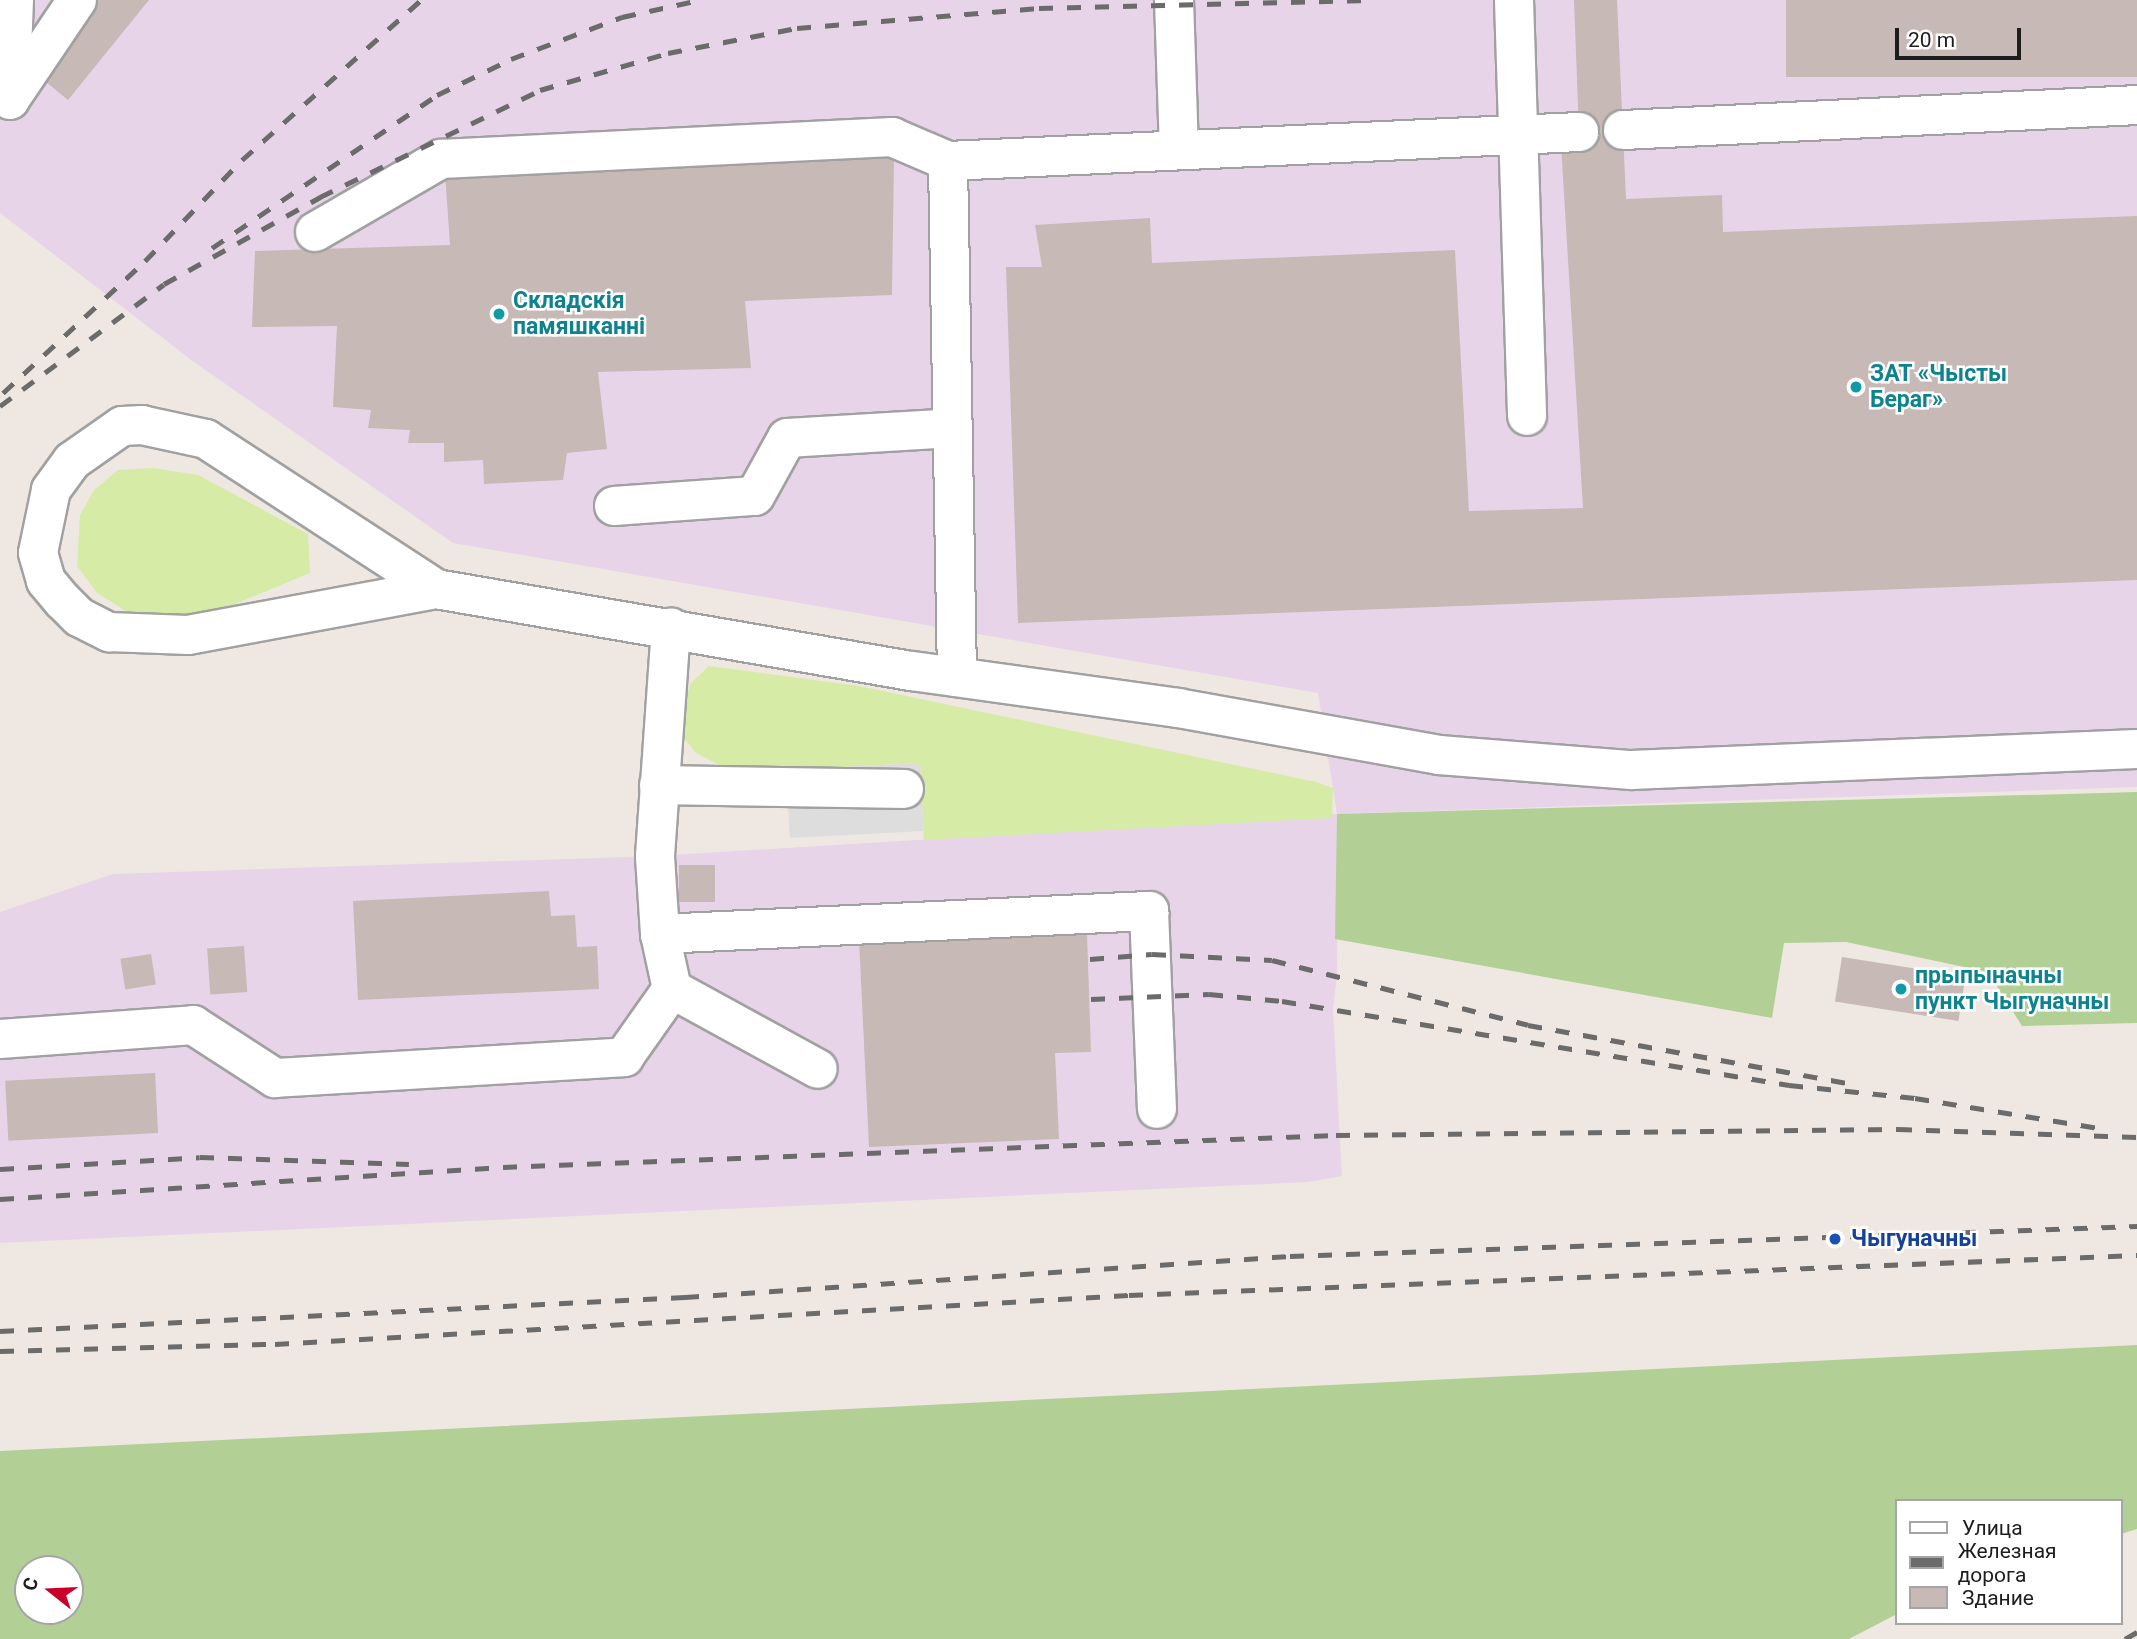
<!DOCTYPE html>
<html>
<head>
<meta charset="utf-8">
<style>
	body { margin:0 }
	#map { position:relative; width:2137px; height:1639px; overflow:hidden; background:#efe8e2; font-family:Roboto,sans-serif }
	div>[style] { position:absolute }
	.industrial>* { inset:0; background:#e8d4e8 }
	.grass>* { inset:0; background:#d6eba6 }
	.forest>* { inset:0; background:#b2d096 }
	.parking>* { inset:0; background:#ddd; transform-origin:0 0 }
	.building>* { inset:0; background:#c7b9b6; transform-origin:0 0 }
	.roads { filter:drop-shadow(2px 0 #a1a1a1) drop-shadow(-2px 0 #a1a1a1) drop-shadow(0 2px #a1a1a1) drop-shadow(0 -2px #a1a1a1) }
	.minor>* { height:38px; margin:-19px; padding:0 19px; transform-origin:19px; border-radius:19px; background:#fff }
	.rail>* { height:5px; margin-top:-2.5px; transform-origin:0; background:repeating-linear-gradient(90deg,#6b6b6b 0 14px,transparent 0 28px) }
	.dots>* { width:19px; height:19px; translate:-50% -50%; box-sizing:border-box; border:4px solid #fff; border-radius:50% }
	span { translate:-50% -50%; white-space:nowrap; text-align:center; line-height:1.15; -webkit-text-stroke:5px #fff; paint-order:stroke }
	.culture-label { font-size:23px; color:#0d838f; font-weight:700 }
	.left { translate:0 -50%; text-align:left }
	.transit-label { font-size:23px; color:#164399; font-weight:700 }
	.legend { position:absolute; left:1895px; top:1499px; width:228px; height:126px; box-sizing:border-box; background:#fff; border:2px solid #a5a5a5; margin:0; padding:9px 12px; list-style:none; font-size:21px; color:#1d1d1d }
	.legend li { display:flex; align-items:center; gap:14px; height:35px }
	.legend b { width:35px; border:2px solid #a5a5a5 }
	.north { position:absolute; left:14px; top:1555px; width:70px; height:70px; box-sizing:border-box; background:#fff; border:2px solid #a5a5a5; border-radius:50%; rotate:288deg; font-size:19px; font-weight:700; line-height:28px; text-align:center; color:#1d1d1d }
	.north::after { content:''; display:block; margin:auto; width:24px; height:32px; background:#ca0028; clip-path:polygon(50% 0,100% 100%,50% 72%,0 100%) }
	.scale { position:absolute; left:1895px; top:28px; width:126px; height:32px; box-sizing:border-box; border:4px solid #1d1d1d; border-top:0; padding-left:9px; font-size:21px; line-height:24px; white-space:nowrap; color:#1d1d1d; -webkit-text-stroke:5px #fff; paint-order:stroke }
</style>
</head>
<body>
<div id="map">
	<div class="industrial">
		<div style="clip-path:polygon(0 0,2137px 0,2137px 787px,1338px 814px,1337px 975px,1333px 1009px,1342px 1176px,1308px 1182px,0 1243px,0 912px,113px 874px,655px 856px,1337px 814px,1318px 693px,453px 543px,194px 362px,0 213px)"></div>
	</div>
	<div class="grass">
		<div style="clip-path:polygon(153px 468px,198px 475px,308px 534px,310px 573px,223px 609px,171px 619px,126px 611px,97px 593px,77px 566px,80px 515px,94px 490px,118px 470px)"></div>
		<div style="clip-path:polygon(709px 666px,859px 686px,1316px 782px,1333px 788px,1332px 818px,924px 840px,920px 763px,786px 770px,719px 765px,696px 753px,683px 737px,683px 712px,690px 684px)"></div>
	</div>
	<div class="forest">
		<div style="clip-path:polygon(2137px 792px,2137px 1023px,2022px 1026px,1988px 972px,1846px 942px,1784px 943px,1772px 1018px,1335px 939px,1337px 814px)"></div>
		<div style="clip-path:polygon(evenodd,2137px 1345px,2137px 1529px,2121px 1534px,2121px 1501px,1897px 1501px,1897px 1614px,1849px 1639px,0 1639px,0 1451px,2137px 1345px,28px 1569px,70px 1569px,70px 1611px,28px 1611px,28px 1569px)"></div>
	</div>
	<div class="parking">
		<div style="left:920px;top:763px;width:68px;height:134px;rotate:87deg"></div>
	</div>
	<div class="building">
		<div style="clip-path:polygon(92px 0,149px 0,68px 100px,34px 72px)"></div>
		<div style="clip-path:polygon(1574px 0,1617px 0,1626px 199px,1722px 195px,1723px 232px,2137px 216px,2137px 580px,1018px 623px,1006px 267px,1042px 267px,1035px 225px,1150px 218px,1152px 263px,1455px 250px,1469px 511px,1583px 508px,1561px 144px,1579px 132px)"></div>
		<div style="left:1786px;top:0;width:351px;height:77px"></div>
		<div style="clip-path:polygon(894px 158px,892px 295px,745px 301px,751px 368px,598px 372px,607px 449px,567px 453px,563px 480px,484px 484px,483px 460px,444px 462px,444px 443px,408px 443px,410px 430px,368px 428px,371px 410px,333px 407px,337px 326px,252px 327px,255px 251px,450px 245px,445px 173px)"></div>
		<div style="left:679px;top:865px;width:36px;height:37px"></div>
		<div style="clip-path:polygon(549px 891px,551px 916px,575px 915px,577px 947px,597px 946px,599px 989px,358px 1000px,353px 901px)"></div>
		<div style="clip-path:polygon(1087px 933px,1091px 1052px,1055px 1053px,1059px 1139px,869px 1147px,859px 940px)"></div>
		<div style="left:244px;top:946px;width:46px;height:37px;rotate:86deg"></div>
		<div style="left:151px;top:954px;width:31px;height:31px;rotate:81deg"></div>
		<div style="left:1842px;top:957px;width:125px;height:45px;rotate:9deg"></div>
		<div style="left:155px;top:1073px;width:60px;height:150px;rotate:87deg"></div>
	</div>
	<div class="roads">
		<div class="minor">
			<div style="left:1174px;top:0;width:150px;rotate:88.1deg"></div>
			<div style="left:1514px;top:0;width:416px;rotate:88.2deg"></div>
			<div style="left:11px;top:98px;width:118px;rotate:-56deg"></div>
			<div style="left:10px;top:100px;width:100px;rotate:-87.7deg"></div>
			<div style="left:1623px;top:130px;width:515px;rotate:-2.78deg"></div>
			<div style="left:315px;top:232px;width:146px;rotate:-30.1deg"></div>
			<div style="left:441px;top:159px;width:452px;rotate:-2.8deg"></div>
			<div style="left:892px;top:137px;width:61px;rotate:23.2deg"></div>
			<div style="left:614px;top:506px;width:141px;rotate:-4.1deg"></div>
			<div style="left:755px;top:496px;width:66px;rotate:-61.1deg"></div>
			<div style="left:787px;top:438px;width:166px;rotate:-3.4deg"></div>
			<div style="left:436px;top:589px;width:275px;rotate:-146.9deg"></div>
			<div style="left:206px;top:439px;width:66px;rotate:-167.7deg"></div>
			<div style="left:142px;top:425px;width:20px;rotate:177deg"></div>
			<div style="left:122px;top:426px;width:61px;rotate:145deg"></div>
			<div style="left:72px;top:461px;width:36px;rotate:126deg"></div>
			<div style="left:51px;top:490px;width:64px;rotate:101.7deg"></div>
			<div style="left:38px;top:553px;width:29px;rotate:74deg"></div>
			<div style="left:46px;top:581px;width:26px;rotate:50deg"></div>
			<div style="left:63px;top:601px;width:23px;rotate:45deg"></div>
			<div style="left:79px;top:617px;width:34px;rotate:27deg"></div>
			<div style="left:109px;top:632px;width:79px;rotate:2.2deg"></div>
			<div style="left:188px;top:635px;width:252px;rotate:-10.5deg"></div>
			<div style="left:436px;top:589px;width:483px;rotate:9.8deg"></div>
			<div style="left:912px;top:671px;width:269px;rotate:7.9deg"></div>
			<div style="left:1178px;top:708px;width:265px;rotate:10.2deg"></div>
			<div style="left:1439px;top:755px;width:193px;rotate:4.5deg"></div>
			<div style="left:1631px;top:770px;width:506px;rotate:-2.38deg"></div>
			<div style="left:957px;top:677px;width:516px;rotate:-91deg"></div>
			<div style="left:948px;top:161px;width:632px;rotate:-2.63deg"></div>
			<div style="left:659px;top:785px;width:245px;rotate:0.9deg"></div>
			<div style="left:660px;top:934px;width:490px;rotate:-2.7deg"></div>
			<div style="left:1149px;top:911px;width:198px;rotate:87.7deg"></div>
			<div style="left:672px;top:989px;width:166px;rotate:28.7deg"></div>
			<div style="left:0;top:1039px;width:194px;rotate:-4.1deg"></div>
			<div style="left:193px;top:1025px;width:98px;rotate:32.9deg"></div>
			<div style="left:275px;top:1078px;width:350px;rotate:-3.4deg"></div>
			<div style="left:624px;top:1057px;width:83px;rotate:-54.8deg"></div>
			<div style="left:672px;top:989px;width:56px;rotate:-102.3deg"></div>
			<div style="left:660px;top:934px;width:78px;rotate:-93.7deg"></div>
			<div style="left:655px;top:856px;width:229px;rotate:-86deg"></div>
		</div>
	</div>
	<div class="rail">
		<div style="left:212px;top:248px;width:272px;rotate:-34.2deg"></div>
		<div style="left:437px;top:95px;width:82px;rotate:-25.9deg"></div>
		<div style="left:511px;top:59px;width:119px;rotate:-20.7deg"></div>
		<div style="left:622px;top:17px;width:79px;rotate:-12.4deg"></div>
		<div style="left:3px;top:393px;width:194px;rotate:-42.9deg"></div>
		<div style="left:145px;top:261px;width:140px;rotate:-46.2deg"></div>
		<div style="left:242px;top:160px;width:240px;rotate:-41.8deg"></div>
		<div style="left:0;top:406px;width:204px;rotate:-36.6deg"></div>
		<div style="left:164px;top:284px;width:179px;rotate:-29.1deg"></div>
		<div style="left:320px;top:197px;width:245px;rotate:-25.9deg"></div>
		<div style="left:540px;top:90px;width:133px;rotate:-16.1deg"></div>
		<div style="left:668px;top:53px;width:131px;rotate:-11deg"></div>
		<div style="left:797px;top:28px;width:243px;rotate:-4.7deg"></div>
		<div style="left:1039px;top:8px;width:330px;rotate:-1.4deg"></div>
		<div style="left:1090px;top:959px;width:62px;rotate:-4.6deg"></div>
		<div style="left:1152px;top:954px;width:120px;rotate:2.9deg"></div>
		<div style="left:1272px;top:960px;width:264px;rotate:14.2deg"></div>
		<div style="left:1528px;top:1025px;width:324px;rotate:10.3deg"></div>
		<div style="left:1091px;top:999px;width:118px;rotate:-2.4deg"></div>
		<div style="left:1209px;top:994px;width:73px;rotate:5.5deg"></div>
		<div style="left:1282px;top:1001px;width:514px;rotate:9.41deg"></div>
		<div style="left:1789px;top:1085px;width:127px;rotate:5.9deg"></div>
		<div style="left:1915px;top:1098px;width:186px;rotate:9.3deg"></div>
		<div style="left:0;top:1169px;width:200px;rotate:-3.4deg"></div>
		<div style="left:200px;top:1157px;width:209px;rotate:1.9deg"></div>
		<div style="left:0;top:1199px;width:504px;rotate:-3.64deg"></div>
		<div style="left:503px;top:1167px;width:834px;rotate:-2.2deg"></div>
		<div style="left:1336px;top:1135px;width:562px;rotate:-0.61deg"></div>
		<div style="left:1898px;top:1129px;width:239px;rotate:1.9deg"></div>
		<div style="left:0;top:1331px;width:686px;rotate:-2.84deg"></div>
		<div style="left:685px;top:1297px;width:606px;rotate:-3.88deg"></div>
		<div style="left:1290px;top:1256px;width:848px;rotate:-2.03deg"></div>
		<div style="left:0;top:1351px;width:275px;rotate:-1.5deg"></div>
		<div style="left:275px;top:1344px;width:855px;rotate:-3.28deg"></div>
		<div style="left:1129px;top:1295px;width:1009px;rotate:-2.27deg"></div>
		<div style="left:2125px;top:1639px;width:14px;rotate:-30deg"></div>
	</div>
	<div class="dots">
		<div style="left:499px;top:314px;background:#0f9aa8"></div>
		<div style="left:1856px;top:387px;background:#0f9aa8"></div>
		<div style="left:1901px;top:989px;background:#0f9aa8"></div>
		<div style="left:1835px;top:1239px;background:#1a4fb4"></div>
	</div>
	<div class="culture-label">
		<span class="left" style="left:513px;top:314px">Складскія<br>памяшканні</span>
		<span class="left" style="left:1870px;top:387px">ЗАТ «Чысты<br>Бераг»</span>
		<span class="left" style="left:1915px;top:989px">прыпыначны<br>пункт Чыгуначны</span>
	</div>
	<div class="transit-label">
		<span class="left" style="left:1851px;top:1239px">Чыгуначны</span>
	</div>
	<ul class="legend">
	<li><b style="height:9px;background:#fff"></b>Улица</li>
	<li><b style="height:9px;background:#6b6b6b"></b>Железная дорога</li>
	<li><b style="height:19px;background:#c7b9b6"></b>Здание</li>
	</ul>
	<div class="north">С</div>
	<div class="scale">20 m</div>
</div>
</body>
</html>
